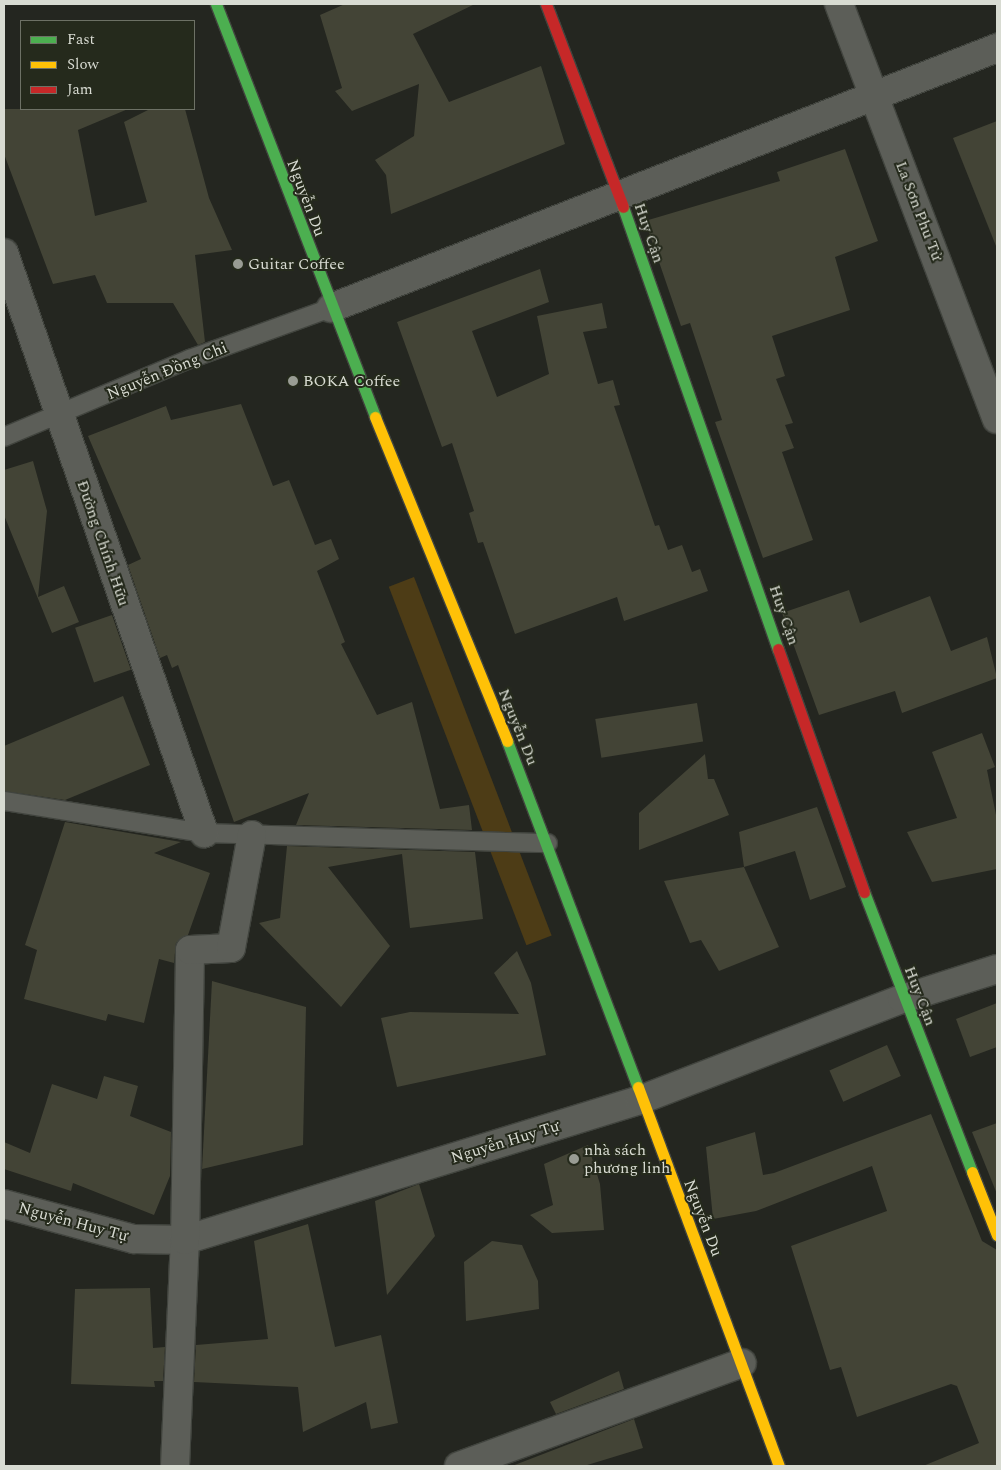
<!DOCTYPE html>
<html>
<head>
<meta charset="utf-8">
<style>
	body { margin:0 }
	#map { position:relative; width:1001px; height:1470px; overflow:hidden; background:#242620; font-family:Spectral,serif }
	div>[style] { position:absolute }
	.green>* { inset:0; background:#4d3c16; transform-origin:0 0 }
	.building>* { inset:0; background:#434436; transform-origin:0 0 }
	.roads { filter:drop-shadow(1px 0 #41443e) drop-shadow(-1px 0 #41443e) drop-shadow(0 1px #41443e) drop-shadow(0 -1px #41443e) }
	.lane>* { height:18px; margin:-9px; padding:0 9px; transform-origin:9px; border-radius:9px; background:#5c5e58 }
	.street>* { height:28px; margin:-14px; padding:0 14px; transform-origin:14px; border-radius:14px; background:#5c5e58 }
	.fast>* { height:11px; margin:-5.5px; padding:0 5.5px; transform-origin:5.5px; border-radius:5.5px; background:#4caf50 }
	.slow>* { height:11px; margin:-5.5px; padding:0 5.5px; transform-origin:5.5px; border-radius:5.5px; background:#ffc107 }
	.jam>* { height:11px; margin:-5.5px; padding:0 5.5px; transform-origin:5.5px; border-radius:5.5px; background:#c62828 }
	.dots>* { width:14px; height:14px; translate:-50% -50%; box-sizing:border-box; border:2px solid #252a1c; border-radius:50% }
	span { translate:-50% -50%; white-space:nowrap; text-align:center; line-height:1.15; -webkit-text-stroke:4px #252a1c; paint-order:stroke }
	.street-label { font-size:16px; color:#d8dbd2 }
	.poi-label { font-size:16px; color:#d8dbd2 }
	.left { translate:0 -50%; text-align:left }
	.frame { position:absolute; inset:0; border:5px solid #d8dbd2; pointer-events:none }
	.legend { position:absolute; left:20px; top:20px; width:175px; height:90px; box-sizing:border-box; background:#252a1c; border:1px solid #6d7165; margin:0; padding:6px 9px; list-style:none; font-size:15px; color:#d8dbd2 }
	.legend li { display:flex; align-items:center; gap:10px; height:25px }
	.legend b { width:25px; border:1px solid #6d7165 }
</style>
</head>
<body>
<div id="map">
	<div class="green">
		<div style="left:414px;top:577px;width:384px;height:27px;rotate:69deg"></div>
	</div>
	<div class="building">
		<div style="clip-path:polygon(345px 4px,475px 4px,413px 34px,449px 102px,541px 66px,565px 144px,391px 214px,386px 175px,375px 160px,414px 136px,419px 84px,352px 111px,335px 91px,342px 88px,320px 15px)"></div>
		<div style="clip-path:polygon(4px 109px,128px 109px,78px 130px,95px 216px,147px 202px,124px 122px,150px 109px,185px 109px,209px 198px,232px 250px,195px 255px,205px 342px,198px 345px,173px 303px,107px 303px,95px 275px,53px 284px,4px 154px)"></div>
		<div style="clip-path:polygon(997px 121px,997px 246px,996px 246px,953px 138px)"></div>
		<div style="clip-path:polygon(845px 149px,878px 241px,835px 257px,850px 310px,772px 336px,785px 376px,776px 379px,793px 423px,785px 425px,794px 448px,782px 452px,813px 540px,763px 558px,715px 422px,722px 420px,690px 323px,681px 326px,645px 221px,780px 181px,777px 172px)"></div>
		<div style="clip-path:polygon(540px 269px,549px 302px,472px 331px,497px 397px,549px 374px,537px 316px,602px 303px,607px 328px,583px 332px,598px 384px,613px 380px,620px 405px,614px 406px,655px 526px,659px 525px,668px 550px,682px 545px,692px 572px,700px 569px,708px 591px,624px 621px,617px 597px,515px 634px,483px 542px,478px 543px,469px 513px,474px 511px,452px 443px,442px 447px,397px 322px)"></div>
		<div style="clip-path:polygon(241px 404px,273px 486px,289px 480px,315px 545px,331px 539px,339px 559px,317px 571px,345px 642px,341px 644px,377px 715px,412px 702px,440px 809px,469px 805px,472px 830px,296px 825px,309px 793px,234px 822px,178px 665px,172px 668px,167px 655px,160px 658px,128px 565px,141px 559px,88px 436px,166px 406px,171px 420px)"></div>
		<div style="clip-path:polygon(33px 461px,47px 511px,38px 597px,64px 586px,79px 622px,52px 633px,4px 515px,4px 470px)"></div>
		<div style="clip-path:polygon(849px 590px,860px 623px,930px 596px,951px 651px,987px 637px,997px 678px,902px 713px,895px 691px,819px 715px,782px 613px)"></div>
		<div style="left:112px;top:615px;width:58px;height:39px;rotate:71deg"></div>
		<div style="clip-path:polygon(123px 696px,150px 765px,65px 800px,4px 791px,4px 746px)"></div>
		<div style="left:697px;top:703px;width:39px;height:103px;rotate:81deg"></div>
		<div style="clip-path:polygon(982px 733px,995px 767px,987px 770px,997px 820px,997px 869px,932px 882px,907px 832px,957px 818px,932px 752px)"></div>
		<div style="clip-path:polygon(705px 754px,708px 779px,714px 779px,729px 815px,639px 850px,639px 813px)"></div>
		<div style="clip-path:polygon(817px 807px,846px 887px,810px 900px,795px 851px,744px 867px,739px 832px)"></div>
		<div style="clip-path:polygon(65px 822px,181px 842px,154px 853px,210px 873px,188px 935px,176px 943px,174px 963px,159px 959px,144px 1023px,108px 1014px,106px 1021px,24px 999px,37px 950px,25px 945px)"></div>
		<div style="clip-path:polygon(287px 846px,475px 852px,483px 919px,410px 928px,402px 854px,328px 867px,390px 946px,341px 1007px,259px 923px,280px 918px)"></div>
		<div style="clip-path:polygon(744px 867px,779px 947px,719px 971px,701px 940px,690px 943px,664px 881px)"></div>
		<div style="clip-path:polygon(517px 951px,531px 983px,546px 1055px,397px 1087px,381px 1018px,410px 1012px,519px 1014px,494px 973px)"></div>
		<div style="clip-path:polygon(212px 981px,306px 1007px,303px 1145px,202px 1169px)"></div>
		<div style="clip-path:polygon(997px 1003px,997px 1047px,970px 1057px,956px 1019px)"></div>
		<div style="left:887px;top:1045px;width:34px;height:63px;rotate:66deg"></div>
		<div style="clip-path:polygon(104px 1076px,138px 1086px,130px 1116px,171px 1132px,170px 1176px,154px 1215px,73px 1183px,71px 1191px,4px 1169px,4px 1142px,30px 1153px,52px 1084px,97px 1099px)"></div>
		<div style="clip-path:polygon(931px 1114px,982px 1241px,997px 1250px,997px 1466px,923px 1466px,979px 1443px,957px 1386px,951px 1384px,857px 1417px,841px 1367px,830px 1370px,791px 1246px,887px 1211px,872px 1166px,756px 1211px,713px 1219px,706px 1147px,755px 1132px,763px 1175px,774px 1173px)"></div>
		<div style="clip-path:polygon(997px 1123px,997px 1194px,972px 1132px)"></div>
		<div style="clip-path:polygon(588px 1145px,600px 1184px,604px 1230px,552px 1233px,530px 1215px,553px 1205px,544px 1164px)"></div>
		<div style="clip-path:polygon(419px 1184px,435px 1236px,387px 1295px,375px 1201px)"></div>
		<div style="clip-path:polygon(308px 1224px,335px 1347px,381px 1335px,398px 1423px,371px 1429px,366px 1402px,303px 1432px,298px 1387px,194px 1382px,196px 1345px,268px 1339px,254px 1241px)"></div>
		<div style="clip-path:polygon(492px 1241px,522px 1245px,538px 1281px,539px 1309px,466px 1321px,464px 1262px)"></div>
		<div style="clip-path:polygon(150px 1288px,153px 1348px,165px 1347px,163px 1381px,154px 1381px,155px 1387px,71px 1384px,75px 1289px)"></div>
		<div style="clip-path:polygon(619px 1371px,624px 1389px,556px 1414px,550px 1402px)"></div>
		<div style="clip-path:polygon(634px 1419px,643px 1448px,584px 1466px,512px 1466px)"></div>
	</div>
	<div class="roads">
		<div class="lane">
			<div style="left:4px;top:437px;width:202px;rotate:-22.8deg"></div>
			<div style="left:190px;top:359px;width:150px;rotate:-19.9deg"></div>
			<div style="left:4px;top:801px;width:203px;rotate:9.1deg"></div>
			<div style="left:204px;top:833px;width:344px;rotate:1.7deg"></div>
		</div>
		<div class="street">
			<div style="left:839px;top:4px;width:444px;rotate:69.2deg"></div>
			<div style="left:4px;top:253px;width:614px;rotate:70.97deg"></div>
			<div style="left:331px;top:308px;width:715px;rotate:-21.33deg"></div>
			<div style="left:4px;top:1204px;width:135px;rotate:15.1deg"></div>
			<div style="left:134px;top:1239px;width:51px;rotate:1.1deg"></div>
			<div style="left:185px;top:1240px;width:476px;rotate:-17.1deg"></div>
			<div style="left:640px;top:1100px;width:281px;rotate:-21.1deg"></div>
			<div style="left:902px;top:999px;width:100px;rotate:-17.5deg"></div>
			<div style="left:175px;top:1466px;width:226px;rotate:-87.5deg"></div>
			<div style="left:185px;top:1240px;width:290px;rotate:-89deg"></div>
			<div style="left:190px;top:950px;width:41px;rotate:-2.8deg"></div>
			<div style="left:231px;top:948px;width:115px;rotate:-79.5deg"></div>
			<div style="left:459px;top:1466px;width:301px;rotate:-20deg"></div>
		</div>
		<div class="fast">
			<div style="left:216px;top:4px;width:443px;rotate:68.9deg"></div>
			<div style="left:623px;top:207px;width:468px;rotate:70.7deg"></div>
			<div style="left:507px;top:741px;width:370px;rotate:69.3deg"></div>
			<div style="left:864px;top:892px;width:300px;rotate:68.9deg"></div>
		</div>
		<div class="slow">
			<div style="left:375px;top:417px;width:350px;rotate:67.8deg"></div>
			<div style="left:638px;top:1087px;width:404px;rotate:69.6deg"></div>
			<div style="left:972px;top:1172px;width:68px;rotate:68.4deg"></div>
		</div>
		<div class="jam">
			<div style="left:546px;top:4px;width:217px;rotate:69.2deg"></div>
			<div style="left:778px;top:649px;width:258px;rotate:70.5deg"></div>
		</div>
	</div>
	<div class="dots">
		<div style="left:238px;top:264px;background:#999c94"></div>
		<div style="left:293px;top:381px;background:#999c94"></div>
		<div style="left:574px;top:1159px;background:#999c94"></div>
	</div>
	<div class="street-label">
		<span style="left:306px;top:198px;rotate:69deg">Nguyễn Du</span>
		<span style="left:919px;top:211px;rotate:69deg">La Sơn Phu Tử</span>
		<span style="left:649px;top:233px;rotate:71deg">Huy Cận</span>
		<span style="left:167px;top:371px;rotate:-22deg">Nguyễn Đồng Chi</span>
		<span style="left:103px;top:543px;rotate:71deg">Đường Chính Hữu</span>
		<span style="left:784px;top:615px;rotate:71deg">Huy Cận</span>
		<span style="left:518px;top:727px;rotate:68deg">Nguyễn Du</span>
		<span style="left:920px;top:996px;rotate:69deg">Huy Cận</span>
		<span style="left:505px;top:1142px;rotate:-17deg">Nguyễn Huy Tự</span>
		<span style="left:703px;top:1218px;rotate:69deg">Nguyễn Du</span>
		<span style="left:73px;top:1222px;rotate:15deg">Nguyễn Huy Tự</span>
	</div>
	<div class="poi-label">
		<span class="left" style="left:248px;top:264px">Guitar Coffee</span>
		<span class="left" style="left:303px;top:381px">BOKA Coffee</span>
		<span class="left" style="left:584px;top:1159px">nhà sách<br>phương linh</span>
	</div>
	<div class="frame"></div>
	<ul class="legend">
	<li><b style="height:6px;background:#4caf50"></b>Fast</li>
	<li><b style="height:6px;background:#ffc107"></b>Slow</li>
	<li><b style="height:6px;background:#c62828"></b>Jam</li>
	</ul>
</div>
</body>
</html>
